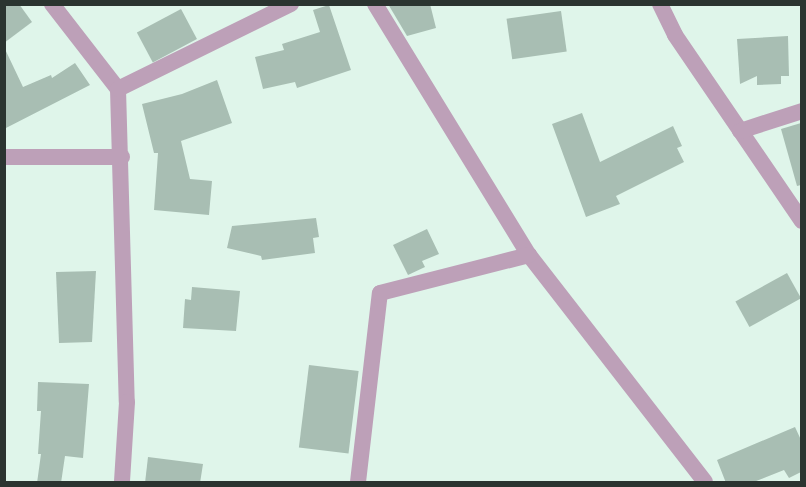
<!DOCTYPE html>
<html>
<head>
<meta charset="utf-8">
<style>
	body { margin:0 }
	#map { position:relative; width:806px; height:487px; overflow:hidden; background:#dff5ea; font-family:"PT Sans",sans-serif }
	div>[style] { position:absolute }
	.building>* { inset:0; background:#a8beb3; transform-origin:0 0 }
	.minor>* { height:16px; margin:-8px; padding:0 8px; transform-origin:8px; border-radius:8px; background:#bda0b8 }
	span { translate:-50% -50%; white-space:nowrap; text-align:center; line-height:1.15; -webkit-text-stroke:4.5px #f6fffa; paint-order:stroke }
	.frame { position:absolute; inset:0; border:6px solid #2b3430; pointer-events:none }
</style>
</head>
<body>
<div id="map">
	<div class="building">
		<div style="clip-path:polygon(4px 4px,19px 4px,32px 22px,4px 43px)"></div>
		<div style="clip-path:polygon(388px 4px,430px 4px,436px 28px,407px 36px)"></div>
		<div style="clip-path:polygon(329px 5px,351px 70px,297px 88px,295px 82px,263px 89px,255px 57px,284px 50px,282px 44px,320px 32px,313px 10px)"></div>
		<div style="left:181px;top:9px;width:34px;height:50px;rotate:62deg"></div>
		<div style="left:561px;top:11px;width:41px;height:55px;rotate:82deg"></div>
		<div style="clip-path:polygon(788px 36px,789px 76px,781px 76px,781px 84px,757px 85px,757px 76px,740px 84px,737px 39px)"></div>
		<div style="clip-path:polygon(4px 47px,23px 87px,51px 75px,52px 78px,75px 63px,90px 85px,4px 129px)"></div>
		<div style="clip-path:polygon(217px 80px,232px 123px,181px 141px,190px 179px,212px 181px,209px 215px,154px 210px,158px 153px,154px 153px,142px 104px,182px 94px)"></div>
		<div style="clip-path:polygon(582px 113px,600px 162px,673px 126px,682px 146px,677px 148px,684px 162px,616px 196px,620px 204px,586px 217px,552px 124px)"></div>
		<div style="clip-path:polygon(801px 123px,801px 185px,797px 186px,781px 129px)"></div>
		<div style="clip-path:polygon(316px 218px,319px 237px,313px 238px,315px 253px,262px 260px,261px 256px,227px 248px,232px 226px)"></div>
		<div style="clip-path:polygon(427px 229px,439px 254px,422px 261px,425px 267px,408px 275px,393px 245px)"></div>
		<div style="clip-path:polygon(96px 271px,92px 342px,59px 343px,56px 272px)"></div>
		<div style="left:787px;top:273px;width:29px;height:59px;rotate:61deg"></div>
		<div style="clip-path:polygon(192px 287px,240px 291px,236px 331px,183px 328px,185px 299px,191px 300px)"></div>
		<div style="left:309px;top:365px;width:50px;height:83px;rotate:7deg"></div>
		<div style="clip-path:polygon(38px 382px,89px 384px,83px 458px,65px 456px,61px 483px,37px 483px,41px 454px,38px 454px,41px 411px,37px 411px)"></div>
		<div style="clip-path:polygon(795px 427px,801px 440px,801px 472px,789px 478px,784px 470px,751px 483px,726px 483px,717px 460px)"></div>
		<div style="clip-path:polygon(148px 457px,203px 464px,200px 483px,145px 483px)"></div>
	</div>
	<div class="minor">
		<div style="left:52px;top:4px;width:108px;rotate:52.2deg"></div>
		<div style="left:118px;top:89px;width:313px;rotate:88.4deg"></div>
		<div style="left:127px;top:402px;width:80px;rotate:93.6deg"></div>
		<div style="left:375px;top:4px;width:294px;rotate:58.5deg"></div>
		<div style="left:529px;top:255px;width:287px;rotate:52.2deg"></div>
		<div style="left:660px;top:4px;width:34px;rotate:64deg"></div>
		<div style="left:675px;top:35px;width:225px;rotate:55.7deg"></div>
		<div style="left:118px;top:89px;width:193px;rotate:-26.2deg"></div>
		<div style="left:740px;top:131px;width:65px;rotate:-17.9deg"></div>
		<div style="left:4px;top:157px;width:118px"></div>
		<div style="left:358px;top:482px;width:190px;rotate:-83.4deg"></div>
		<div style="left:380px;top:293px;width:154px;rotate:-14.3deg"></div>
	</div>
	<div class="frame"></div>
</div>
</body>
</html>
